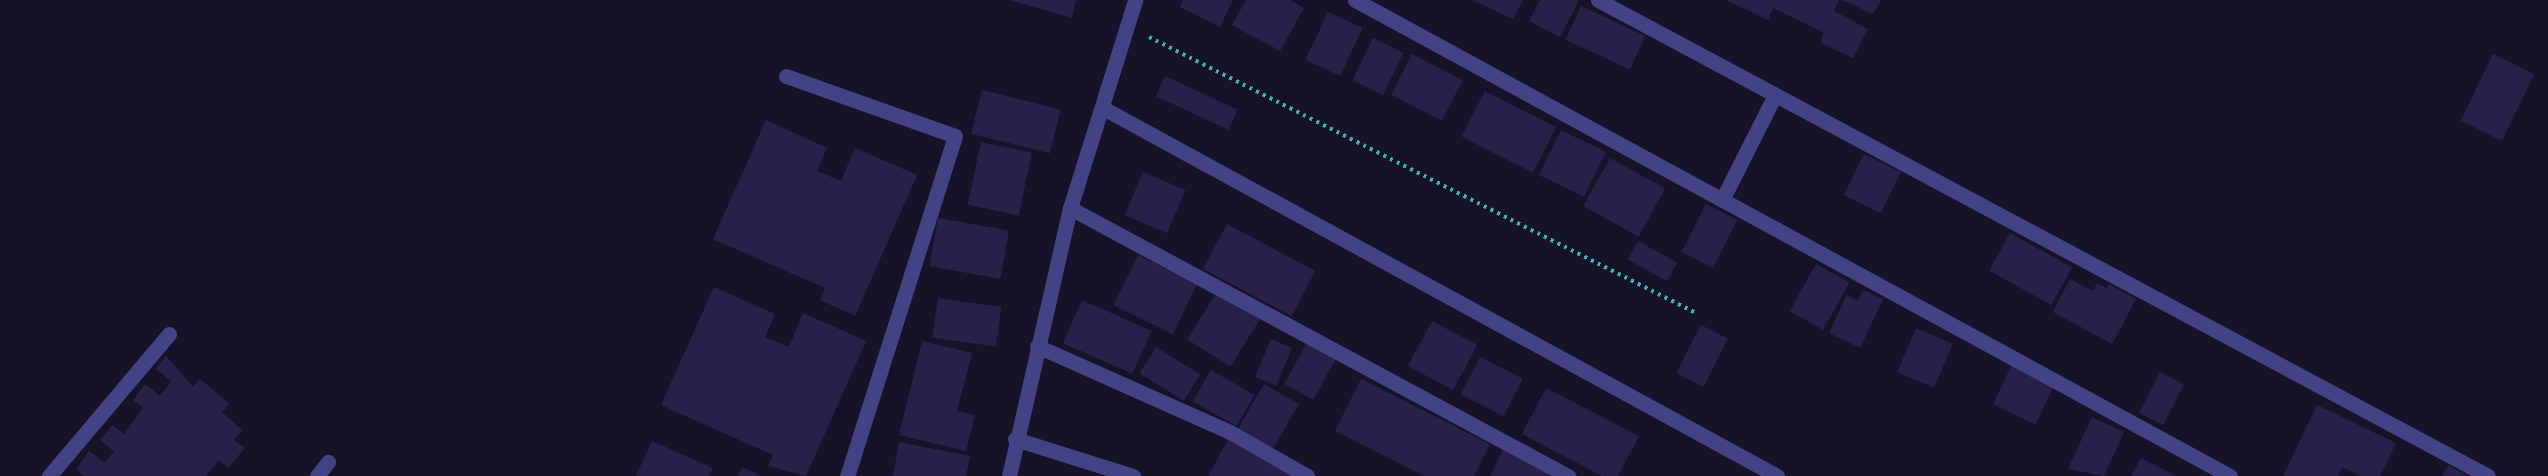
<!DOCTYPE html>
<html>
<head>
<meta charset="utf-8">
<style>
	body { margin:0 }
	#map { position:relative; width:2548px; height:476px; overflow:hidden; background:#161329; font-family:Poppins,sans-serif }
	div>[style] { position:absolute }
	.building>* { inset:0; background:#282049; transform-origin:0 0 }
	.path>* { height:4px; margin-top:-2px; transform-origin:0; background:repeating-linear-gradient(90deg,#3bb3aa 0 3px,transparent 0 7.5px) }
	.service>* { height:15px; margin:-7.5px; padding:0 7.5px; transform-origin:7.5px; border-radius:7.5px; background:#434284 }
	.minor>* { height:15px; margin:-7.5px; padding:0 7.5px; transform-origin:7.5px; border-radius:7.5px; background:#434284 }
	span { translate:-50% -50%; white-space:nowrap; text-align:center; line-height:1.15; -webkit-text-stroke:4.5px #161329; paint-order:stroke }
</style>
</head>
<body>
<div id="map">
	<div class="building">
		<div style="clip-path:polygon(1010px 0,1076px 0,1072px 18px)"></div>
		<div style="clip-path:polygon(1183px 0,1233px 0,1220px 27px,1180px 7px)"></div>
		<div style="clip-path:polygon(1246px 0,1290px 0,1304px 8px,1280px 51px,1232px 25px)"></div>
		<div style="clip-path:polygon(1472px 0,1523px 0,1513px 19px)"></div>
		<div style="clip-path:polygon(1540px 0,1579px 0,1560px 37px,1529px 21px)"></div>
		<div style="clip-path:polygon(1726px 0,1839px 0,1834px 11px,1868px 29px,1853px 58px,1821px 43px,1823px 32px,1773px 8px,1768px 20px)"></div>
		<div style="clip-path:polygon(1842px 0,1881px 0,1873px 14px)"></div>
		<div style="left:1581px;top:6px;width:71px;height:37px;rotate:25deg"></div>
		<div style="left:1328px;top:12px;width:38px;height:53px;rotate:25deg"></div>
		<div style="left:1373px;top:38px;width:34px;height:47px;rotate:26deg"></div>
		<div style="left:1412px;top:54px;width:57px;height:46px;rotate:27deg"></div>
		<div style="left:2493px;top:54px;width:46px;height:74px;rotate:26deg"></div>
		<div style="left:1165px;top:76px;width:80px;height:22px;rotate:25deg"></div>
		<div style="left:982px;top:90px;width:81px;height:45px;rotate:14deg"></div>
		<div style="left:1485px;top:91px;width:80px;height:51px;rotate:27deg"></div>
		<div style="clip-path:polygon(766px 120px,827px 148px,817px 171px,841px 181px,855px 148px,917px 175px,855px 316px,820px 300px,825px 288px,713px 239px)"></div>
		<div style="left:1561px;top:130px;width:50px;height:50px;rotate:26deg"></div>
		<div style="left:981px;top:142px;width:52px;height:64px;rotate:12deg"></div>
		<div style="left:1864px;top:154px;width:41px;height:46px;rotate:26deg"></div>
		<div style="left:1610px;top:158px;width:63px;height:55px;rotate:29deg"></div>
		<div style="left:1143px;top:172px;width:46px;height:47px;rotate:23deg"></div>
		<div style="left:1706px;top:204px;width:35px;height:54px;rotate:27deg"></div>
		<div style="left:938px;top:218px;width:72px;height:49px;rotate:10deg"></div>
		<div style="left:1227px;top:224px;width:100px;height:51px;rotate:28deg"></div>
		<div style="left:2010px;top:233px;width:71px;height:43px;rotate:29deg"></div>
		<div style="left:1638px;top:241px;width:45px;height:21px;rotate:29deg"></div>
		<div style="left:1138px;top:255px;width:66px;height:56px;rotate:26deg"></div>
		<div style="left:1816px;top:264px;width:38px;height:54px;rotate:29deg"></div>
		<div style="clip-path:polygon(2070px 279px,2093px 291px,2097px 283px,2107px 288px,2109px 284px,2136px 299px,2112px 344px,2053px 312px)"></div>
		<div style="clip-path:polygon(714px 287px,775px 314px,765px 337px,789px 347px,803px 313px,866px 341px,806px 476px,768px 466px,773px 455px,661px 405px)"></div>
		<div style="left:1220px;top:287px;width:51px;height:62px;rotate:32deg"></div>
		<div style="clip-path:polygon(1863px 290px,1883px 299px,1860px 348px,1829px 333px,1847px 295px,1858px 301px)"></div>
		<div style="left:938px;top:298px;width:64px;height:40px;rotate:8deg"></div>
		<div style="left:1082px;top:300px;width:76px;height:47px;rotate:24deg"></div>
		<div style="left:1432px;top:321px;width:51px;height:51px;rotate:28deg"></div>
		<div style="left:1701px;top:325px;width:30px;height:54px;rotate:27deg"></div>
		<div style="left:1916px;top:328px;width:40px;height:48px;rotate:23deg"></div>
		<div style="left:1271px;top:339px;width:23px;height:41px;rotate:23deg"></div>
		<div style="clip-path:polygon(922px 341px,972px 353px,957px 411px,975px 415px,966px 451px,899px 435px)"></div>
		<div style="left:1308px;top:341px;width:33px;height:49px;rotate:29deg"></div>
		<div style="left:1156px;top:347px;width:52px;height:31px;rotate:32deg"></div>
		<div style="clip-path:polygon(166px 356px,193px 387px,200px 379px,229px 403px,222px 412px,242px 430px,234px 440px,245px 448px,228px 468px,219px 460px,206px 476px,83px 476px,76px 469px,89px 451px,105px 463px,114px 451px,100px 440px,112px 425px,124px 434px,143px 408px,133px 400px,145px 384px,160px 396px,171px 381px,156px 369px)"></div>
		<div style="left:1480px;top:357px;width:48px;height:42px;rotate:27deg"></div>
		<div style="left:2013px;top:362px;width:47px;height:47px;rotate:25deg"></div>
		<div style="left:1211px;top:370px;width:50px;height:36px;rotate:30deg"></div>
		<div style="left:2160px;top:372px;width:27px;height:46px;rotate:27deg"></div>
		<div style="clip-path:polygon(1361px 379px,1490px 444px,1474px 476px,1424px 476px,1335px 431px)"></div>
		<div style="left:1264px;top:384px;width:40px;height:51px;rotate:30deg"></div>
		<div style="clip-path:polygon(1546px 388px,1639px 436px,1618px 476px,1602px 476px,1522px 434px)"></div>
		<div style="clip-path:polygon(2317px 405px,2396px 443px,2380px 476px,2360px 476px,2342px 467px,2338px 476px,2283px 476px)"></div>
		<div style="clip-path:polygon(2092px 417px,2124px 432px,2104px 476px,2068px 469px)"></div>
		<div style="clip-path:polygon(1228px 440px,1295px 476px,1208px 476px)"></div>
		<div style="clip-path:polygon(652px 441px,713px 468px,709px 476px,636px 476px)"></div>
		<div style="clip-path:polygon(899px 442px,970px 456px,966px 476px,893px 476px)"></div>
		<div style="clip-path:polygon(1504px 448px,1550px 471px,1547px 476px,1490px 476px)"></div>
		<div style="clip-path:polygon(2141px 458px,2176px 476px,2131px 476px)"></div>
		<div style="clip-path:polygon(2448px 465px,2469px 476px,2442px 476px)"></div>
		<div style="clip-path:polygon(742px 467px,761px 476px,738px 476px)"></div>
	</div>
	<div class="path">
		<div style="left:1149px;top:37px;width:613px;rotate:26.77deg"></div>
	</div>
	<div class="service">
		<div style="left:786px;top:76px;width:179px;rotate:19.5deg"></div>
		<div style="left:955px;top:136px;width:357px;rotate:107.6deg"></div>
	</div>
	<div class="minor">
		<div style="left:1355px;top:0;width:996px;rotate:28.55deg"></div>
		<div style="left:1598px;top:0;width:1009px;rotate:28.14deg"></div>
		<div style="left:1103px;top:108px;width:768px;rotate:28.63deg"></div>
		<div style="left:1722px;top:200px;width:118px;rotate:-63.2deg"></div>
		<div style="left:1070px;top:208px;width:566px;rotate:28.29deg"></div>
		<div style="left:1037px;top:346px;width:211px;rotate:24deg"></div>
		<div style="left:1230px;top:432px;width:89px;rotate:29.7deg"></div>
		<div style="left:1015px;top:439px;width:124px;rotate:17.4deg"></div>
		<div style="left:49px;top:476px;width:186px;rotate:-49.8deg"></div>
		<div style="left:317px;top:476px;width:18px;rotate:-52deg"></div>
		<div style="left:1009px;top:476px;width:275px;rotate:-77.2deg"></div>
		<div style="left:1070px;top:208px;width:218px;rotate:-72.6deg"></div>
	</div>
</div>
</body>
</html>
